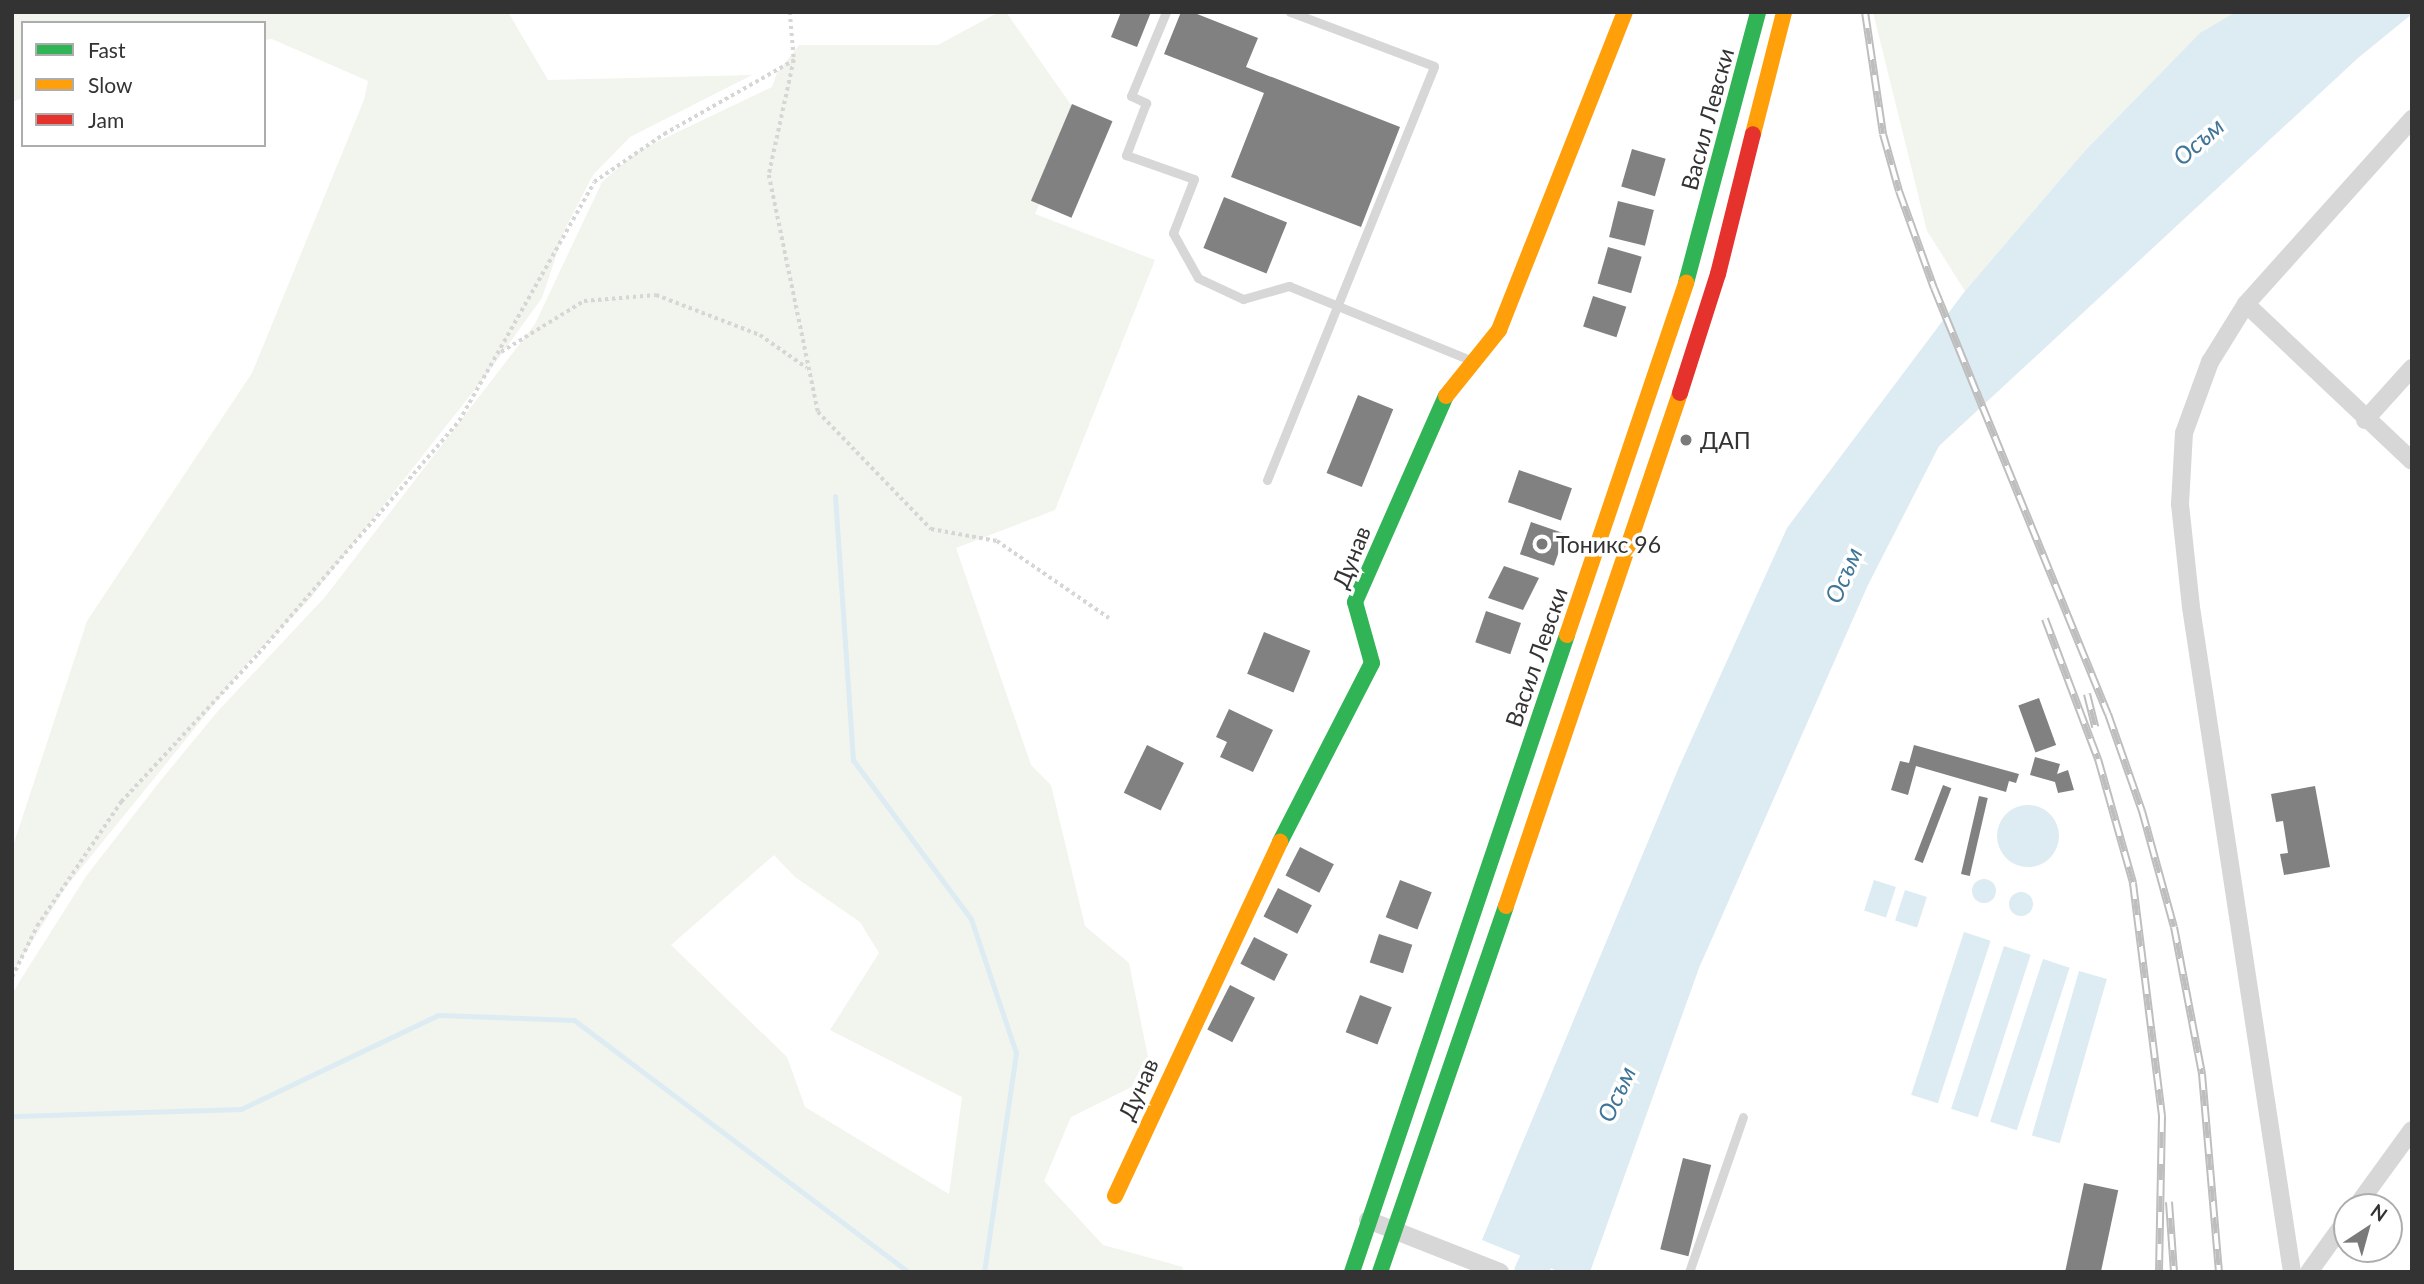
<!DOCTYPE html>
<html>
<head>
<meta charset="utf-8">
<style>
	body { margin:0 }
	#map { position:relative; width:2424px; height:1284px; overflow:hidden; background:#fff; font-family:Lato,sans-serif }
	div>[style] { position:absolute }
	.green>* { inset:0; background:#f1f5ed }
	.water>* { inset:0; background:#ddebf3; transform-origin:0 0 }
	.round { border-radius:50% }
	.stream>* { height:5px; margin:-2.5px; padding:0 2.5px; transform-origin:2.5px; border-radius:2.5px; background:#ddebf3 }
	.river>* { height:33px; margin:-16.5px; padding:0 16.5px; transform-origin:16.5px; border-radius:16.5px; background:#ddebf3 }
	.building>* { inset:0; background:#818181; transform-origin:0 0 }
	.path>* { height:3.5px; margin-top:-1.75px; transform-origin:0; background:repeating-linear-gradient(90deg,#d6d6d6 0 3.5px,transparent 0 7px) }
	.lane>* { height:9px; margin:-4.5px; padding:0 4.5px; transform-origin:4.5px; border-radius:4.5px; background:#d7d7d7 }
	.street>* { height:18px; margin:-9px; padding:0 9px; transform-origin:9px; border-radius:9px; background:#d7d7d7 }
	.fast>* { height:16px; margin:-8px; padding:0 8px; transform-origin:8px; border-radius:8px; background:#30b455 }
	.slow>* { height:16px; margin:-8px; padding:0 8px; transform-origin:8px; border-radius:8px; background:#ff9f0a }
	.jam>* { height:16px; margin:-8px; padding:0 8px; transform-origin:8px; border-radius:8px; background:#e5322d }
	.rail>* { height:8px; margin-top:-4px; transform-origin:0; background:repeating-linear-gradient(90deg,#fff 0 16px,#bebebe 0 32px); box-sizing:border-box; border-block:2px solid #bebebe }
	.dots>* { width:19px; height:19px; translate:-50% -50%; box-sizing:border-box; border:4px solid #fff; border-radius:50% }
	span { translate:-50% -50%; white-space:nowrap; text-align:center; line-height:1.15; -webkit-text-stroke:7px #fff; paint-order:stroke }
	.street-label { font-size:23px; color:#333 }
	.poi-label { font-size:23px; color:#333 }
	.left { translate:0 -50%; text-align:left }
	.water-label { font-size:24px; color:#3f7597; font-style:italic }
	.frame { position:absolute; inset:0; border:14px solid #333; pointer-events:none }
	.legend { position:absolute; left:21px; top:21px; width:245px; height:126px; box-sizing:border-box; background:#fff; border:2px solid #adadad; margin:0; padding:9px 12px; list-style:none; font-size:21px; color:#333 }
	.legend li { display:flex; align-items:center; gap:14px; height:35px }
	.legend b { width:35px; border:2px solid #adadad }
	.north { position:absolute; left:2333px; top:1193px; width:70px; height:70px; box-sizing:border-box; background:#fff; border:2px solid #adadad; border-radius:50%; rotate:36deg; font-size:19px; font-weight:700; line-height:28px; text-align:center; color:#333 }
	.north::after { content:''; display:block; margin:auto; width:24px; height:32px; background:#7a7a7a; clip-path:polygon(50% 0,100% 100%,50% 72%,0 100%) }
</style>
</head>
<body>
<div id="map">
	<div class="green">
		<div style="clip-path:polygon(12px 12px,508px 12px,548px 80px,752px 75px,630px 137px,593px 175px,565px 229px,542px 298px,487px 374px,309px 600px,251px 659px,66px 887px,12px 974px,12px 849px,87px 621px,252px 373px,364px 100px,368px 81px,272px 39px,264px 40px,264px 23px,23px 23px,23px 98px,12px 102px)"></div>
		<div style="clip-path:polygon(evenodd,999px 12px,1006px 12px,1078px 115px,1035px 214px,1155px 260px,1055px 510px,956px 548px,1031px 765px,1051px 785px,1085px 926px,1129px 963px,1152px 1077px,1071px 1117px,1044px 1181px,1103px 1245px,1183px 1267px,1182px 1272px,12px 1272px,12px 995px,21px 979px,87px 875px,161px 780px,218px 711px,325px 597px,535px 324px,602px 182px,638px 151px,772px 87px,777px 73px,799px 45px,938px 45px,999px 12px,774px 855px,795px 877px,860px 922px,879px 953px,830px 1030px,962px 1097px,949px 1194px,805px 1107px,787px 1057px,671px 945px,774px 855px)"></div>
		<div style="clip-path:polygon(1873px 12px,2236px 12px,2083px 153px,1965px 291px,1927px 231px)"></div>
	</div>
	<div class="water">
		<div style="clip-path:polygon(2236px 12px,2412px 14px,2358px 58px,1939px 446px,1868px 585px,1699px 968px,1590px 1272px,1560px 1272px,1482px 1240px,1679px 767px,1787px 528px,1965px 291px,2083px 153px,2200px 33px)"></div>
		<div class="round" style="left:1997px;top:805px;width:62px;height:62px"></div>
		<div class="round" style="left:1972px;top:879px;width:24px;height:24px"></div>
		<div style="left:1874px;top:880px;width:23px;height:32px;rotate:18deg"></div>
		<div style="left:1905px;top:890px;width:23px;height:32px;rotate:18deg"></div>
		<div class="round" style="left:2009px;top:892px;width:24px;height:24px"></div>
		<div style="left:1964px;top:932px;width:28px;height:171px;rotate:18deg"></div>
		<div style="left:2004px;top:946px;width:28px;height:171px;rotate:18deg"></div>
		<div style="left:2043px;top:959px;width:28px;height:171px;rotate:18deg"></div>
		<div style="left:2079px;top:971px;width:29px;height:171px;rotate:16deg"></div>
	</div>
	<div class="stream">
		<div style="left:835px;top:496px;width:265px;rotate:86.1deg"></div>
		<div style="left:853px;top:760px;width:198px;rotate:53.4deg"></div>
		<div style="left:971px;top:919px;width:141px;rotate:71.4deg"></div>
		<div style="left:1016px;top:1053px;width:221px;rotate:98.3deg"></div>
		<div style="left:15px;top:1116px;width:226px;rotate:-1.8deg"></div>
		<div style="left:241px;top:1109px;width:218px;rotate:-25.5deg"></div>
		<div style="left:438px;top:1015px;width:136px;rotate:2.1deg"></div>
		<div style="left:574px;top:1020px;width:419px;rotate:37deg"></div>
	</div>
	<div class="river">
		<div style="left:1530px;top:1272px;width:58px;rotate:-64.3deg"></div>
	</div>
	<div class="building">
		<div style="clip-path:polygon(1121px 12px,1151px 12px,1137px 47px,1111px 37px)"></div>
		<div style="clip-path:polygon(1181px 12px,1192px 12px,1258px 38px,1246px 67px,1400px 127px,1361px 227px,1231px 177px,1264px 93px,1164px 54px)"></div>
		<div style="left:1072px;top:104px;width:44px;height:105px;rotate:23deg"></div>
		<div style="left:1632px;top:149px;width:35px;height:39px;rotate:16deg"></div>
		<div style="left:1224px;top:197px;width:68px;height:55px;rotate:22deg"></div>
		<div style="left:1618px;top:201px;width:37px;height:37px;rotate:14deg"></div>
		<div style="left:1608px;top:247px;width:35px;height:38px;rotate:16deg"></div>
		<div style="left:1593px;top:296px;width:35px;height:32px;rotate:18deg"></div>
		<div style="left:1358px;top:395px;width:38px;height:84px;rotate:22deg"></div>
		<div style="left:1519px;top:470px;width:56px;height:34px;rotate:19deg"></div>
		<div style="left:1531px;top:522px;width:36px;height:34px;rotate:19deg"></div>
		<div style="clip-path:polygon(1504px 566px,1539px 578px,1523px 610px,1488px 598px)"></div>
		<div style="left:1486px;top:611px;width:37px;height:33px;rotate:19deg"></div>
		<div style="left:1264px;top:632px;width:50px;height:45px;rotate:22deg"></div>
		<div style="left:2039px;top:698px;width:50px;height:22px;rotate:70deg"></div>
		<div style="clip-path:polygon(1229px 709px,1273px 730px,1253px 772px,1220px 757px,1227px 742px,1216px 737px)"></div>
		<div style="left:1147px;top:745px;width:41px;height:53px;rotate:26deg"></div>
		<div style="clip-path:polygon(1914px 745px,2019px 774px,2016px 783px,2009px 781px,2006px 792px,1916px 766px,1908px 795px,1891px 790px,1900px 761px,1909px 763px)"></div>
		<div style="clip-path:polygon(2035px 757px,2060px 764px,2057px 774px,2068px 770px,2074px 790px,2058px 793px,2055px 782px,2030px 775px)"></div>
		<div style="left:1943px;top:785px;width:9px;height:80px;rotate:21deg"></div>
		<div style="clip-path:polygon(2315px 786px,2330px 867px,2284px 875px,2280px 854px,2288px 853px,2283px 821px,2276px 822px,2271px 794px)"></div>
		<div style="left:1979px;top:796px;width:9px;height:80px;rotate:13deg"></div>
		<div style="left:1300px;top:847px;width:38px;height:32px;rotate:27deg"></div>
		<div style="left:1400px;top:880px;width:34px;height:40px;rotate:21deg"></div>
		<div style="left:1278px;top:888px;width:38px;height:32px;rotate:27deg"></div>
		<div style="left:1379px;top:934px;width:35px;height:30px;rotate:18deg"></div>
		<div style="left:1254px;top:937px;width:38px;height:30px;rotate:27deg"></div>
		<div style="left:1230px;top:985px;width:28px;height:50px;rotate:27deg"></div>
		<div style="left:1360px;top:995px;width:34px;height:40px;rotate:21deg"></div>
		<div style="left:1683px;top:1158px;width:29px;height:94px;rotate:14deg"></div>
		<div style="left:2084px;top:1183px;width:35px;height:91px;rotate:12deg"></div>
	</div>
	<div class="path">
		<div style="left:790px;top:12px;width:48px;rotate:85.2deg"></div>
		<div style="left:794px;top:60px;width:118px;rotate:102.3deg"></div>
		<div style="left:769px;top:175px;width:242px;rotate:78.3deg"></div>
		<div style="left:818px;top:412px;width:163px;rotate:46deg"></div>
		<div style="left:931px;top:529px;width:67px;rotate:10.3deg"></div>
		<div style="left:997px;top:541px;width:136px;rotate:34.5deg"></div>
		<div style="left:501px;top:352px;width:97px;rotate:-31.6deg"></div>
		<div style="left:584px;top:301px;width:72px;rotate:-4.8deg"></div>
		<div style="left:656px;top:295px;width:111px;rotate:21deg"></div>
		<div style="left:760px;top:335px;width:57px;rotate:35.1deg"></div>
		<div style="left:12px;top:977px;width:57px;rotate:-63.9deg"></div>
		<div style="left:37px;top:926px;width:150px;rotate:-55.9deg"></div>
		<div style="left:121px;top:802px;width:202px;rotate:-47.2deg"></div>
		<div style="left:258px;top:654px;width:308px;rotate:-49.2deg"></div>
		<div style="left:459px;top:421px;width:274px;rotate:-60.5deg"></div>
		<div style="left:594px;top:182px;width:85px;rotate:-34.4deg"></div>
		<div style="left:664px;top:134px;width:150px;rotate:-29.6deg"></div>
	</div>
	<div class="lane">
		<div style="left:1166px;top:12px;width:91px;rotate:112.6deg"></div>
		<div style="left:1131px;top:96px;width:17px;rotate:25deg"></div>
		<div style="left:1146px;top:103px;width:56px;rotate:111deg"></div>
		<div style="left:1126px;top:155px;width:72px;rotate:19.4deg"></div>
		<div style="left:1194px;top:179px;width:58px;rotate:111.3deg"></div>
		<div style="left:1173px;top:233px;width:51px;rotate:60.9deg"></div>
		<div style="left:1198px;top:278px;width:50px;rotate:25deg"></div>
		<div style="left:1243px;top:299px;width:48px;rotate:-15.8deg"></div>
		<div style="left:1289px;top:286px;width:196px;rotate:22.2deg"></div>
		<div style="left:1267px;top:480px;width:446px;rotate:-68deg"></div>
		<div style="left:1434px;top:66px;width:154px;rotate:-159.4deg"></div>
		<div style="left:1689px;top:1272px;width:164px;rotate:-70.8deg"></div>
	</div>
	<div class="street">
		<div style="left:2246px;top:304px;width:228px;rotate:43.4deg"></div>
		<div style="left:2365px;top:420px;width:70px;rotate:-47.9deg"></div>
		<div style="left:2356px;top:1207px;width:95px;rotate:-54deg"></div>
		<div style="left:1368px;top:1220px;width:142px;rotate:21.5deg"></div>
		<div style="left:2292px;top:1272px;width:673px;rotate:-98.64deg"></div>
		<div style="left:2191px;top:607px;width:104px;rotate:-96.1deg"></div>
		<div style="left:2180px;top:504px;width:71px;rotate:-86.8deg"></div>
		<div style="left:2184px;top:433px;width:76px;rotate:-69.9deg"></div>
		<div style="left:2210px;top:362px;width:68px;rotate:-58.2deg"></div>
		<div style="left:2246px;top:304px;width:249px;rotate:-48.1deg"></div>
		<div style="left:2309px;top:1272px;width:65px;rotate:-54.4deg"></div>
	</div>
	<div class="fast">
		<div style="left:1686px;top:283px;width:280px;rotate:-75.1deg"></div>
		<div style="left:1280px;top:842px;width:201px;rotate:-62.8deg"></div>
		<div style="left:1372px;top:663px;width:63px;rotate:-105.6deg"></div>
		<div style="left:1355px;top:602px;width:225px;rotate:-66.2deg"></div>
		<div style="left:1352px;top:1272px;width:672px;rotate:-71.35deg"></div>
		<div style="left:1380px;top:1272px;width:387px;rotate:-71deg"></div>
	</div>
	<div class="slow">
		<div style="left:1753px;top:134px;width:126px;rotate:-75.7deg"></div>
		<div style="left:1446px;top:396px;width:85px;rotate:-51.2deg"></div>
		<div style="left:1499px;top:330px;width:342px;rotate:-68.4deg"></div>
		<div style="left:1567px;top:635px;width:372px;rotate:-71.3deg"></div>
		<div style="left:1506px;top:906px;width:542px;rotate:-71.26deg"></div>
		<div style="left:1115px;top:1196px;width:391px;rotate:-65deg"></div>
	</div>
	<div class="jam">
		<div style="left:1680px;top:393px;width:125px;rotate:-72.3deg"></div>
		<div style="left:1718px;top:274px;width:144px;rotate:-76deg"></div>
	</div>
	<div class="rail">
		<div style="left:1865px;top:12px;width:123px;rotate:81.6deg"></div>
		<div style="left:1883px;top:134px;width:59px;rotate:74.3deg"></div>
		<div style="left:1899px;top:191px;width:103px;rotate:70.2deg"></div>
		<div style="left:1934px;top:288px;width:460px;rotate:67.8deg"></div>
		<div style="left:2108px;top:714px;width:103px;rotate:70.7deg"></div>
		<div style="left:2142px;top:811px;width:120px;rotate:74.6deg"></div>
		<div style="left:2174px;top:927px;width:150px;rotate:79.2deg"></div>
		<div style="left:2202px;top:1074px;width:199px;rotate:85.1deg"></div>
		<div style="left:2045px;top:619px;width:150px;rotate:69.3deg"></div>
		<div style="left:2098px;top:759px;width:129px;rotate:74.2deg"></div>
		<div style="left:2133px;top:883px;width:235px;rotate:82.9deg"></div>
		<div style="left:2162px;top:1116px;width:156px;rotate:91.1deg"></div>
		<div style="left:2087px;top:694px;width:34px;rotate:76deg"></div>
		<div style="left:2169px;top:1202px;width:70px;rotate:85.9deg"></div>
	</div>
	<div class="dots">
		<div style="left:1686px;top:440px;background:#7a7a7a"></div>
		<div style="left:1542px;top:544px;background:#7a7a7a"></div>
	</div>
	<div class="street-label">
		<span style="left:1707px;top:119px;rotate:-75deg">Васил Левски</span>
		<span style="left:1351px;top:557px;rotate:-68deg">Дунав</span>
		<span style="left:1536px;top:657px;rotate:-71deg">Васил Левски</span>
		<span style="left:1138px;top:1089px;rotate:-66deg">Дунав</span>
	</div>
	<div class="poi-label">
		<span class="left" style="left:1700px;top:440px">ДАП</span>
		<span class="left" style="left:1556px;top:544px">Тоникс 96</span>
	</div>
	<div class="water-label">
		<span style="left:2198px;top:141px;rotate:-41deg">Осъм</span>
		<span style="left:1843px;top:575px;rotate:-66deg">Осъм</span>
		<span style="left:1616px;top:1094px;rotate:-65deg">Осъм</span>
	</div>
	<div class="frame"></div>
	<ul class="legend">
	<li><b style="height:9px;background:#30b455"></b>Fast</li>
	<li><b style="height:9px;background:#ff9f0a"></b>Slow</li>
	<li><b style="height:9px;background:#e5322d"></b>Jam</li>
	</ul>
	<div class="north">N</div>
</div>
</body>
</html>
